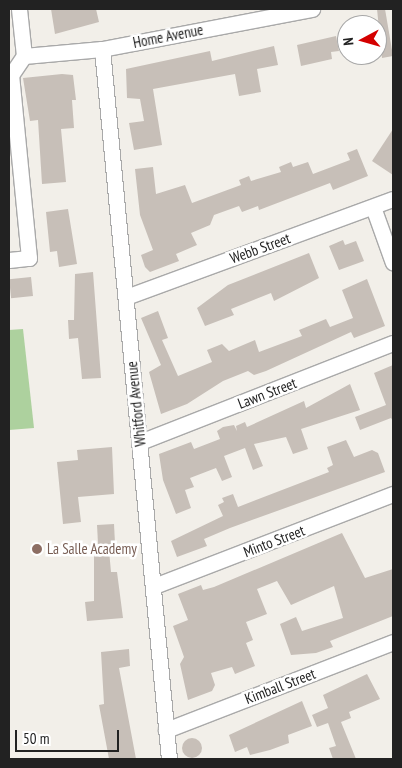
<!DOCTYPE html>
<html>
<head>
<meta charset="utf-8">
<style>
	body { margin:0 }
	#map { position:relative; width:402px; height:768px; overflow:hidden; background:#f2efe9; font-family:"PT Sans Narrow",sans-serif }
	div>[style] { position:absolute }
	.forest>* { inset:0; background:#add19e }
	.building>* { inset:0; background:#c7bfb8; transform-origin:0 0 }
	.round { border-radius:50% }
	.roads { filter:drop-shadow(1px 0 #a9a9a9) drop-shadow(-1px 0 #a9a9a9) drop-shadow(0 1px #a9a9a9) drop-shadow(0 -1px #a9a9a9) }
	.street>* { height:15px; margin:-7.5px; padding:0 7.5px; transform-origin:7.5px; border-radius:7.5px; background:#fff }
	.dots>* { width:14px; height:14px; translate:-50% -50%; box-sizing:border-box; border:2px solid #fff; border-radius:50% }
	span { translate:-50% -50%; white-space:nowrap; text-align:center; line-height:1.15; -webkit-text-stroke:5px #fff; paint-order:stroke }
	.street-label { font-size:15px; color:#222 }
	.education-label { font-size:15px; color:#785e54 }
	.left { translate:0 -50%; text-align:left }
	.frame { position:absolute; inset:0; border:10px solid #222; pointer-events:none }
	.north { position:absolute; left:337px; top:15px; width:50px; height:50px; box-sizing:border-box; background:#fff; border:1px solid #a7a7a7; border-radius:50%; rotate:264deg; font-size:14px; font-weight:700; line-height:20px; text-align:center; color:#222 }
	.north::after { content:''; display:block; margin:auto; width:18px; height:22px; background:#d40000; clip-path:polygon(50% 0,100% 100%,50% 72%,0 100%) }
	.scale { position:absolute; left:15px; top:730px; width:104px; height:22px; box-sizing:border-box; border:2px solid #222; border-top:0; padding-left:6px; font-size:15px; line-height:18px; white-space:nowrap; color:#222; -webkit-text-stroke:4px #fff; paint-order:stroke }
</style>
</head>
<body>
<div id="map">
	<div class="forest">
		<div style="clip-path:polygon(23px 329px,34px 428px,9px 430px,9px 330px)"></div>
	</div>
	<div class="building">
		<div style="clip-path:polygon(51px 9px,96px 9px,99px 22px,55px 34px)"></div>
		<div style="clip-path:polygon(377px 9px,385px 9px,393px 56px,382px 58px)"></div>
		<div style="clip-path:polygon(336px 36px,339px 51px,331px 52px,332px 59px,301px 66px,297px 45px)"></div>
		<div style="clip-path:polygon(274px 46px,278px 65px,257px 69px,261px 92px,239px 96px,235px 74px,153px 89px,162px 145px,134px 150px,129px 123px,144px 121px,140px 99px,127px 98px,126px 69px,210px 51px,212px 61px)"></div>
		<div style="clip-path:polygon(62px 74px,73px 75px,76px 100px,72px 100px,74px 128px,61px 129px,66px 182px,42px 184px,38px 120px,30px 121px,23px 78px)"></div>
		<div style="clip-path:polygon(393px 129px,393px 175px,372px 161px)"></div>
		<div style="clip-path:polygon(357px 149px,368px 176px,333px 190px,330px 183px,259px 210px,258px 206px,242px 212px,239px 206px,214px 215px,210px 225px,191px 233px,197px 245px,176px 254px,179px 261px,150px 272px,145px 267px,141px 255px,153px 250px,140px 215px,135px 169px,153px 167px,156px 194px,185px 185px,192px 203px,241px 185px,239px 180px,249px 176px,251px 181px,281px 172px,279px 167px,291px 162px,293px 167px,308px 162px,313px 174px,350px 160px,347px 153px)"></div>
		<div style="clip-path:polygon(68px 209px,77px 264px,59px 267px,57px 251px,50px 252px,46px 212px)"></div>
		<div style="clip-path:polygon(343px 240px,345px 245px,356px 241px,364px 261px,339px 270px,329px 246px)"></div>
		<div style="clip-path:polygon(309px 253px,319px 278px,274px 301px,271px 293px,231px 309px,234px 315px,205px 326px,197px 308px,228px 285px)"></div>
		<div style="clip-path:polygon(93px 272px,101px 378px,82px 379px,78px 338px,69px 339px,68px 320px,74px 320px,75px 274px)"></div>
		<div style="left:31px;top:277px;width:19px;height:22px;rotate:84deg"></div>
		<div style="clip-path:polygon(367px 279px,385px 326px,354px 338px,351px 332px,266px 371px,254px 375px,248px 371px,223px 381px,187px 404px,161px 414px,149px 372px,161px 365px,141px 318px,158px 311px,168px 338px,162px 340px,178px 376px,212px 362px,207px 350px,222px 344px,229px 351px,255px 340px,259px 352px,302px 336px,299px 330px,326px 319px,330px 327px,353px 318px,342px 290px)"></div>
		<div style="clip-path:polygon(393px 365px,393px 421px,391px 418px,360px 430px,355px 417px,386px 405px,374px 373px)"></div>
		<div style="clip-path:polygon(350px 384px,360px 410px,301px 429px,308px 449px,293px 454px,286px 437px,254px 444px,263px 466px,253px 470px,245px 448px,224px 456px,232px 477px,222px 481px,216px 468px,190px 478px,194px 487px,185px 490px,191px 508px,176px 514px,163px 480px,159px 454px,191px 442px,194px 449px,220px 439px,217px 431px,223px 427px,234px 425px,237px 431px,236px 426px,245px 422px,247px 427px,304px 401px,306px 408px)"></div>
		<div style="clip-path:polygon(346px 440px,354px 457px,372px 450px,378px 453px,385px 472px,230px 528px,204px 539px,207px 546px,177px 557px,171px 541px,223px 516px,218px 505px,224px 502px,222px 498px,233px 494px,238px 507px,329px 472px,327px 468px,333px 465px,327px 447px)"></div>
		<div style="clip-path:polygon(112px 447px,114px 494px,78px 497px,81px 522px,63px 524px,57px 462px,78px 460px,77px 450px)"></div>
		<div style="left:114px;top:524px;width:21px;height:17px;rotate:87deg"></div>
		<div style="clip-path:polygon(342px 533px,365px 578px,393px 569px,393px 616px,330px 641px,333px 647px,316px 653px,291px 655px,280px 624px,296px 617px,302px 631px,343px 618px,334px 586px,291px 605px,277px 581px,257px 589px,267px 614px,246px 622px,253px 640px,246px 643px,255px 666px,235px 674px,232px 667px,211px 673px,215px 685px,212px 691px,188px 700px,180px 664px,184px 657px,173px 626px,188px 620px,178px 594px,201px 585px,203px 590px,214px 587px)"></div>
		<div style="clip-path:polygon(109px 550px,111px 572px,117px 572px,123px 618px,87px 621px,85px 602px,94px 601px,94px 551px)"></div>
		<div style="clip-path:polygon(129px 649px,130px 666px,119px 668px,136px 759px,109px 759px,99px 705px,104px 704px,101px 652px)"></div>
		<div style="clip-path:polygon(367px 674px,380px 699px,349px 712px,351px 718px,341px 722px,356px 759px,333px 759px,329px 748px,336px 746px,328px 723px,317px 727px,312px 715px,328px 708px,323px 695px)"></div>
		<div style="clip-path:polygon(302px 701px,312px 726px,288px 735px,289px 743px,270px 750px,250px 755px,247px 747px,235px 752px,229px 735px)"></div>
		<div class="round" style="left:182px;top:738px;width:20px;height:20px"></div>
	</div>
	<div class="roads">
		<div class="street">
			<div style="left:19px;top:9px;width:47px;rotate:83.9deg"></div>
			<div style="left:102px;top:49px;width:713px;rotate:84.61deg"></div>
			<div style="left:24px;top:56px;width:78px;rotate:-5.1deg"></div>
			<div style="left:102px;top:49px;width:214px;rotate:-10.8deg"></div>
			<div style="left:373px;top:207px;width:59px;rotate:70.3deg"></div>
			<div style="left:9px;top:260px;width:20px;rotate:-6deg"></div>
			<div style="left:29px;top:258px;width:184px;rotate:-95.6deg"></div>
			<div style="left:11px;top:75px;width:23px;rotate:-56deg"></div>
			<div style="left:126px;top:297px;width:284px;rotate:-20.2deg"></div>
			<div style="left:140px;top:442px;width:272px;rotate:-21.4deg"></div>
			<div style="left:154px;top:586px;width:256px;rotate:-21.1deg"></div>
			<div style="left:166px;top:730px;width:243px;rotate:-21.2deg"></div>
		</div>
	</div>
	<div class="dots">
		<div style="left:37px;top:549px;background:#8d6e63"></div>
	</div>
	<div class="street-label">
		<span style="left:168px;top:36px;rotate:-11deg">Home Avenue</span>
		<span style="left:260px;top:248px;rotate:-20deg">Webb Street</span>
		<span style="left:267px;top:393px;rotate:-21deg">Lawn Street</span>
		<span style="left:136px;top:404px;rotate:-96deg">Whitford Avenue</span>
		<span style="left:274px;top:541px;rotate:-21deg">Minto Street</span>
		<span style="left:280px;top:686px;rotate:-21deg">Kimball Street</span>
	</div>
	<div class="education-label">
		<span class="left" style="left:47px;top:549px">La Salle Academy</span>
	</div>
	<div class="frame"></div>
	<div class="north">N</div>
	<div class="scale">50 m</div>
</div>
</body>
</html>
